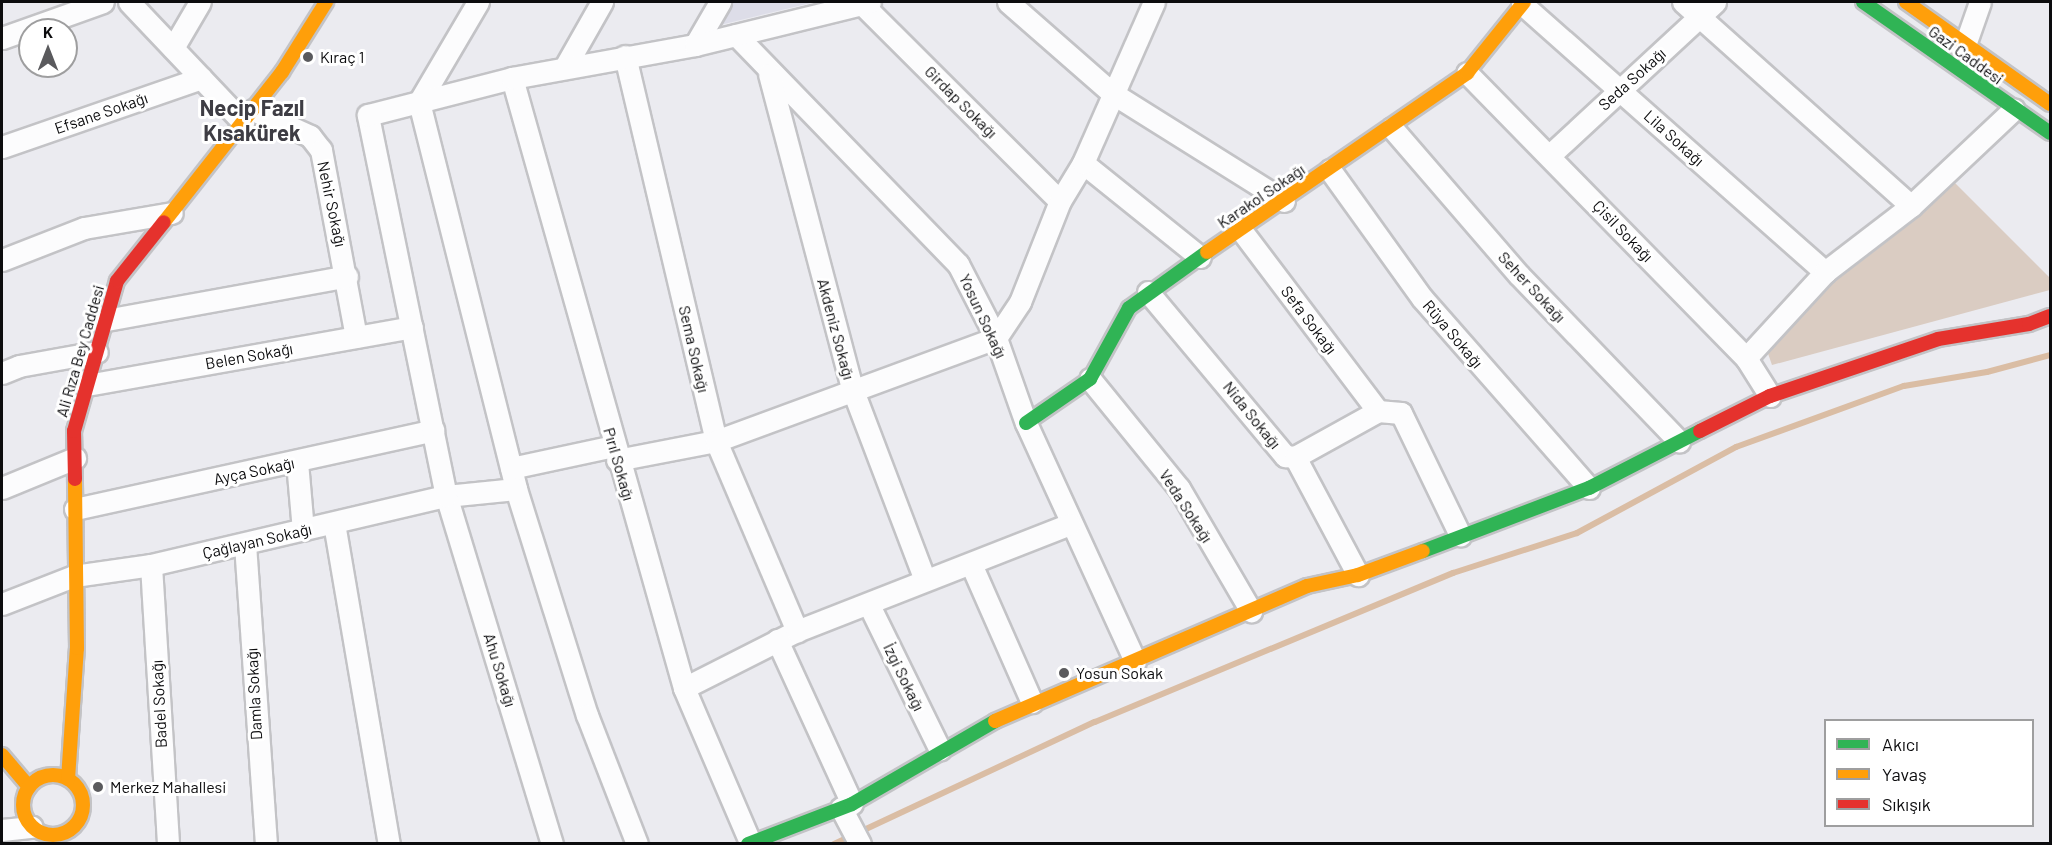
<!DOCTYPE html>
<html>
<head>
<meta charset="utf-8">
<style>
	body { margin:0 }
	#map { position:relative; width:2052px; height:845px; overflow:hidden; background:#ebebf0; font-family:Barlow,sans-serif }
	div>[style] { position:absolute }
	.built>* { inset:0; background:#dddde8 }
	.green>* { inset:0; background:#daccc2 }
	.stream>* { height:6px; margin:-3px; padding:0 3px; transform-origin:3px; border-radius:3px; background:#dabda4 }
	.roads { filter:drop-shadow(2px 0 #c3c3c6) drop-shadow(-2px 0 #c3c3c6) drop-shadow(0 2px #c3c3c6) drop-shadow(0 -2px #c3c3c6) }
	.street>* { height:21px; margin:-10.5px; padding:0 10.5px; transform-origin:10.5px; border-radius:10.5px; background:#fcfcfd }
	.fast>* { height:14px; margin:-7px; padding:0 7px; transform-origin:7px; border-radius:7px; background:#30b455 }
	.slow>* { height:14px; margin:-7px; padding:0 7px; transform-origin:7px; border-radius:7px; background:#ff9f0a }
	.slow>.ring { margin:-7px; padding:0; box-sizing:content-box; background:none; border:14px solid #ff9f0a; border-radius:50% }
	.jam>* { height:14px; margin:-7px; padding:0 7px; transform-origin:7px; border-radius:7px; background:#e5322d }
	.dots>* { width:16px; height:16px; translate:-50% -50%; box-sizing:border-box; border:3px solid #fff; border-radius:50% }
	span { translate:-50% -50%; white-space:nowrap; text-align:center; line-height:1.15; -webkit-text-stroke:6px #fff; paint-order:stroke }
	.street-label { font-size:16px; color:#0c0c0e }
	.poi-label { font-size:16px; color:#0c0c0e }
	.left { translate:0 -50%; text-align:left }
	.district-label { font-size:22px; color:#3e3d44; font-weight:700 }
	.frame { position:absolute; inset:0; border:3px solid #0c0c0e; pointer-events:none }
	.legend { position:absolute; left:1824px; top:719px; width:210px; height:108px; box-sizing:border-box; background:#fff; border:2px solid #9e9e9f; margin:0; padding:8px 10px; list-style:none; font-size:18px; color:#0c0c0e }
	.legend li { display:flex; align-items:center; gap:12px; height:30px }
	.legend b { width:30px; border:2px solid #9e9e9f }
	.north { position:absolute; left:18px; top:18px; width:60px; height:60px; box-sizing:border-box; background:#fff; border:2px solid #9e9e9f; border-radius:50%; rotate:0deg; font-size:16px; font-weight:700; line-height:24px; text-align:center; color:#0c0c0e }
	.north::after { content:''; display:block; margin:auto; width:21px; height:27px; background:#5a5a5d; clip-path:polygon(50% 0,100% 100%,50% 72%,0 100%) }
</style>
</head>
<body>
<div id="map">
	<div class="built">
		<div style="clip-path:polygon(731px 2px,815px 2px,716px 26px)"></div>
	</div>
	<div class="green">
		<div style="clip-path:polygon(1950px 178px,2050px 278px,2050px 290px,1772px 365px,1764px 342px)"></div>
	</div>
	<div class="stream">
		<div style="left:834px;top:844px;width:288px;rotate:-25.1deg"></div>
		<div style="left:1095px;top:722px;width:388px;rotate:-22.6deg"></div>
		<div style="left:1453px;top:573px;width:130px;rotate:-17.9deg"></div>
		<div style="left:1577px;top:533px;width:181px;rotate:-28.4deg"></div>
		<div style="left:1736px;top:447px;width:179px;rotate:-20deg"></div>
		<div style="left:1904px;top:386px;width:84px;rotate:-9.6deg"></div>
		<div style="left:1987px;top:372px;width:65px;rotate:-15.1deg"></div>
	</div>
	<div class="roads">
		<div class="street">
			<div style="left:129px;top:2px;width:166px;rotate:46.5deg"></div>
			<div style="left:478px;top:2px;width:116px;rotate:120.5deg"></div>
			<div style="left:419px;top:102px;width:399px;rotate:75.9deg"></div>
			<div style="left:516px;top:489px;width:237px;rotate:72.6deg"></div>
			<div style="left:587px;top:715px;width:138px;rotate:68.8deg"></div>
			<div style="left:1008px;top:2px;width:138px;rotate:41.2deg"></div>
			<div style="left:1112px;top:93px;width:203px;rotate:32.1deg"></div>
			<div style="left:1683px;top:2px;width:306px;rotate:41.8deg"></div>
			<div style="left:862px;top:4px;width:279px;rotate:44.9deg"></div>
			<div style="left:1522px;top:4px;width:405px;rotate:41.5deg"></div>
			<div style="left:736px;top:35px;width:319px;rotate:45.9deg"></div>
			<div style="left:958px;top:264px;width:83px;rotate:62.8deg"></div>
			<div style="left:996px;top:338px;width:90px;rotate:70.6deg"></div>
			<div style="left:1026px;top:423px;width:262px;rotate:65.4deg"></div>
			<div style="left:2px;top:38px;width:107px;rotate:-19.6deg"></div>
			<div style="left:1966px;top:42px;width:42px;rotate:-70.7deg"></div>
			<div style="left:695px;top:45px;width:50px;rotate:-59.8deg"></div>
			<div style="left:173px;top:48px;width:53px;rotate:-59.6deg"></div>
			<div style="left:625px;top:56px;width:396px;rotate:76.7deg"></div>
			<div style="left:716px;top:441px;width:207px;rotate:66.9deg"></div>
			<div style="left:565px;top:67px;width:75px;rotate:-60.4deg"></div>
			<div style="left:1467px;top:73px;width:399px;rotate:45.6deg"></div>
			<div style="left:1746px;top:358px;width:45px;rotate:57.7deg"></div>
			<div style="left:769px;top:74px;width:325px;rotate:75.2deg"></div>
			<div style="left:852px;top:388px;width:205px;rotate:69.2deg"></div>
			<div style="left:512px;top:78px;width:634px;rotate:74.25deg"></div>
			<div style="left:684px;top:688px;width:170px;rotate:66.8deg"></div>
			<div style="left:253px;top:110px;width:63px;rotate:24.5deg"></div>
			<div style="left:310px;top:136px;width:18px;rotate:52deg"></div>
			<div style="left:321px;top:150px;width:190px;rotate:79.4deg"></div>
			<div style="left:1392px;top:128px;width:194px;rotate:49.2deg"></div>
			<div style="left:1519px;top:275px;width:231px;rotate:46.1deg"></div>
			<div style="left:2px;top:147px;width:211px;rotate:-19.1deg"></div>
			<div style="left:1550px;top:155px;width:225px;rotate:-42.8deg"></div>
			<div style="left:1083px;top:163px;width:150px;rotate:38.8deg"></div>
			<div style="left:1330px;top:170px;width:158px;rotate:54.3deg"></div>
			<div style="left:1422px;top:298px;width:253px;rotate:48.7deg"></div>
			<div style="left:1241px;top:230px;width:227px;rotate:52.9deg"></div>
			<div style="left:2px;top:260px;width:88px;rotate:-21.3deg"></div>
			<div style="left:84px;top:228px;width:89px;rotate:-9.7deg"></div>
			<div style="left:1148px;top:292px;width:214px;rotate:50.1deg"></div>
			<div style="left:1285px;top:456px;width:10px;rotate:6deg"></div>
			<div style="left:1295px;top:457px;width:134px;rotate:61.9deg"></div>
			<div style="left:106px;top:320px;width:245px;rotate:-10.3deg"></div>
			<div style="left:1746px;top:358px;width:117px;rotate:-47.4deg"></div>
			<div style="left:1825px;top:272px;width:108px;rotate:-37.5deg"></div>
			<div style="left:1911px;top:206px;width:141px;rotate:-43.3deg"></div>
			<div style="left:2px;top:373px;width:18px;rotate:-22deg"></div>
			<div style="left:19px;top:366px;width:79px;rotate:-10.2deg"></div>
			<div style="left:1090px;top:379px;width:141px;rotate:50.8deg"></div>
			<div style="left:1179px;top:488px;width:143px;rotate:59.7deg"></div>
			<div style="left:87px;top:385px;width:330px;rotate:-10.1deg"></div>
			<div style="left:1295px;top:457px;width:95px;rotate:-29deg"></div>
			<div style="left:1378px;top:411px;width:23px;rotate:5deg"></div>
			<div style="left:1401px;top:413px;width:136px;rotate:64.2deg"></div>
			<div style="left:617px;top:460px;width:101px;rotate:-10.9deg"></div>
			<div style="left:716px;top:441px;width:298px;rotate:-20.2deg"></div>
			<div style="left:996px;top:338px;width:43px;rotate:-56.3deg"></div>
			<div style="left:1020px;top:302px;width:109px;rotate:-68.4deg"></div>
			<div style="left:1060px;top:201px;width:44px;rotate:-58.8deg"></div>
			<div style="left:1083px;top:163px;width:176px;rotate:-66.2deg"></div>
			<div style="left:297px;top:462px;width:68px;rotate:85deg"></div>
			<div style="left:511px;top:468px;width:105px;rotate:-12.1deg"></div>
			<div style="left:2px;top:488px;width:79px;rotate:-22.3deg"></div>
			<div style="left:75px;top:509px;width:367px;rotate:-12.4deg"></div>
			<div style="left:334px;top:523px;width:326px;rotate:80.3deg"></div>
			<div style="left:245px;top:544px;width:301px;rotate:86deg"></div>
			<div style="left:971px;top:564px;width:151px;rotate:66.2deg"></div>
			<div style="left:151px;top:565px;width:280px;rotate:86.5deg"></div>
			<div style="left:2px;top:604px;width:77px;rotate:-21.3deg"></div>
			<div style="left:74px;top:576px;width:78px;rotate:-8.1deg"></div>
			<div style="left:151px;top:565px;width:303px;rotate:-13.2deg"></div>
			<div style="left:446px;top:496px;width:70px;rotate:-5.7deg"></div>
			<div style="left:869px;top:605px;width:161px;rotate:63.9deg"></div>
			<div style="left:777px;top:640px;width:180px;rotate:65.4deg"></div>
			<div style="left:684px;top:688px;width:127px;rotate:-26.8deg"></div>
			<div style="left:797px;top:631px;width:293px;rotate:-21.4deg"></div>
			<div style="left:841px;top:808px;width:41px;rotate:62.2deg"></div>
			<div style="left:2px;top:830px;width:30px;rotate:-6deg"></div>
			<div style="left:552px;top:844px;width:364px;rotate:-106.9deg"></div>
			<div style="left:446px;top:496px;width:389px;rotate:-101.6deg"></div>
			<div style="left:368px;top:115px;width:149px;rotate:-14.4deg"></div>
			<div style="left:512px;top:78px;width:186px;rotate:-10.2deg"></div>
			<div style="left:695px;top:45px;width:180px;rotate:-13.8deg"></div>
		</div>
		<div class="fast">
			<div style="left:1863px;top:2px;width:228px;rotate:35deg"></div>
			<div style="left:1026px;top:423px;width:78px;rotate:-34.5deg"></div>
			<div style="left:1090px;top:379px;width:81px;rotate:-61.2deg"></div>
			<div style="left:1129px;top:308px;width:96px;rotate:-35.7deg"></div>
			<div style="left:1423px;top:551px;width:178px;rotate:-20.8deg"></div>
			<div style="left:1589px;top:488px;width:125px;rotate:-27.2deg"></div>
			<div style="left:748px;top:844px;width:111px;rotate:-21deg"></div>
			<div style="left:852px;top:804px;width:165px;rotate:-30.1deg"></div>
		</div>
		<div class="slow">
			<div style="left:1906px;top:2px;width:176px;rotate:35.3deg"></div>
			<div style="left:164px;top:222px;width:191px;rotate:-51.8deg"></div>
			<div style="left:282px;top:72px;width:83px;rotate:-57.8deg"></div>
			<div style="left:1207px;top:252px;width:316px;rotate:-34.5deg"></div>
			<div style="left:1467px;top:73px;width:91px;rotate:-51.2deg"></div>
			<div style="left:995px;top:721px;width:340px;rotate:-23.4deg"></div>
			<div style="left:1307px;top:586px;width:52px;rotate:-12.2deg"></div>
			<div style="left:1358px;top:575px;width:69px;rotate:-20.3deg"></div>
			<div style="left:2px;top:755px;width:42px;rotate:49.8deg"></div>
			<div class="ring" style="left:23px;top:775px;width:46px;height:46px"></div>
			<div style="left:68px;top:779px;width:131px;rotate:-86.1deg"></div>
			<div style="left:77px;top:648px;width:169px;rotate:-90.7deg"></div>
		</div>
		<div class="jam">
			<div style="left:1700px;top:431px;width:78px;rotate:-26.6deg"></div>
			<div style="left:1770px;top:396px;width:177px;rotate:-18.7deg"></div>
			<div style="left:1938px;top:339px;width:92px;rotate:-9.4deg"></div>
			<div style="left:2029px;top:324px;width:22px;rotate:-21deg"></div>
			<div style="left:75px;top:479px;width:48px;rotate:-91.2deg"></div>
			<div style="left:74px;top:431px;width:156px;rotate:-74deg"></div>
			<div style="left:117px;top:281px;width:75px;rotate:-51.5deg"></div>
		</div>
	</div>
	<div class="dots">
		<div style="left:308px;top:57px;background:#5a5a5d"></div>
		<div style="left:1064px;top:673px;background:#5a5a5d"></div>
		<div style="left:98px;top:787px;background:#5a5a5d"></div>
	</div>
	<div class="street-label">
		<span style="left:1966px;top:55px;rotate:36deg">Gazi Caddesi</span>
		<span style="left:1632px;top:79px;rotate:-42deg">Seda Sokağı</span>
		<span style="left:961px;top:102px;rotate:45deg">Girdap Sokağı</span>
		<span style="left:101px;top:113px;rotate:-19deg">Efsane Sokağı</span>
		<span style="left:1674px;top:138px;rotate:42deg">Lila Sokağı</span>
		<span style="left:1261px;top:196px;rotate:-34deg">Karakol Sokağı</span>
		<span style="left:332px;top:204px;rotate:78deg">Nehir Sokağı</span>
		<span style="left:1623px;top:231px;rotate:46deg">Çisil Sokağı</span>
		<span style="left:1532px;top:287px;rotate:47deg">Seher Sokağı</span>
		<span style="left:983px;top:316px;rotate:65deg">Yosun Sokağı</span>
		<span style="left:1309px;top:320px;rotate:53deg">Sefa Sokağı</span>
		<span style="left:836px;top:329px;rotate:75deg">Akdeniz Sokağı</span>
		<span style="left:1453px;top:334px;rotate:50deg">Rüya Sokağı</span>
		<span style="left:694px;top:349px;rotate:77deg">Sema Sokağı</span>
		<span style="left:80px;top:351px;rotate:-74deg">Ali Rıza Bey Caddesi</span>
		<span style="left:249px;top:356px;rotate:-10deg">Belen Sokağı</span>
		<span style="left:1252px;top:415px;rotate:51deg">Nida Sokağı</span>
		<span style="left:619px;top:464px;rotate:74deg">Pırıl Sokağı</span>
		<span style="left:254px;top:471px;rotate:-12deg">Ayça Sokağı</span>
		<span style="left:1186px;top:506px;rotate:57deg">Veda Sokağı</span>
		<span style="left:257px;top:541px;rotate:-13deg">Çağlayan Sokağı</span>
		<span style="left:500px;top:670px;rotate:73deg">Ahu Sokağı</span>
		<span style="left:904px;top:677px;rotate:64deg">İzgi Sokağı</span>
		<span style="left:254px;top:694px;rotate:-93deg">Damla Sokağı</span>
		<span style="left:159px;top:704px;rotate:-93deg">Badel Sokağı</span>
	</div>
	<div class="poi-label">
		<span class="left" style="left:320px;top:57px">Kıraç 1</span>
		<span class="left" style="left:1076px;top:673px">Yosun Sokak</span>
		<span class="left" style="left:110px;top:787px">Merkez Mahallesi</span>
	</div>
	<div class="district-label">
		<span style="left:252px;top:120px">Necip Fazıl<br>Kısakürek</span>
	</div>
	<div class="frame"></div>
	<ul class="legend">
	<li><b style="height:8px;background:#30b455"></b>Akıcı</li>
	<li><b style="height:8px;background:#ff9f0a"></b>Yavaş</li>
	<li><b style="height:8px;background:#e5322d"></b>Sıkışık</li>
	</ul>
	<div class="north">K</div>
</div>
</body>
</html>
